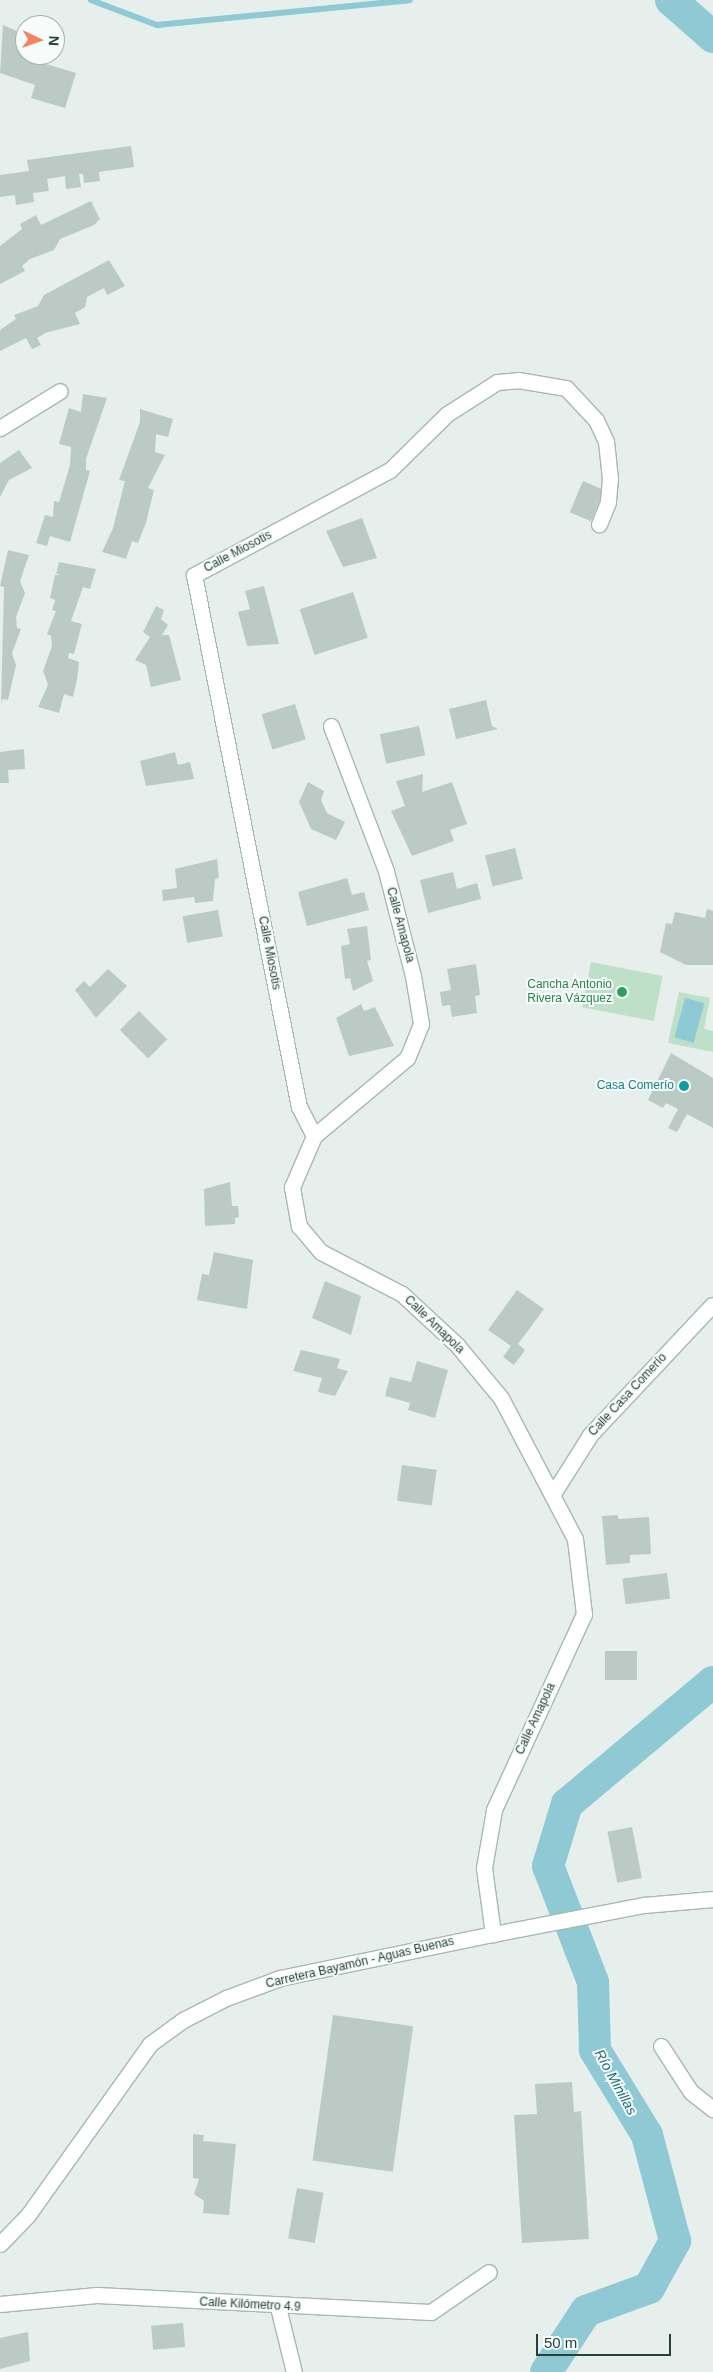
<!DOCTYPE html>
<html>
<head>
<meta charset="utf-8">
<style>
	body { margin:0 }
	#map { position:relative; width:713px; height:2372px; overflow:hidden; background:#e6efeb; font-family:Helvetica,sans-serif }
	div>[style] { position:absolute }
	.green>* { inset:0; background:#bfe0c8; transform-origin:0 0 }
	.water>* { inset:0; background:#8ec9d4; transform-origin:0 0 }
	.stream>* { height:5.5px; margin:-2.75px; padding:0 2.75px; transform-origin:2.75px; border-radius:2.75px; background:#8ec9d4 }
	.river>* { height:32px; margin:-16px; padding:0 16px; transform-origin:16px; border-radius:16px; background:#8ec9d4 }
	.building>* { inset:0; background:#bbcac4; transform-origin:0 0 }
	.roads { filter:drop-shadow(1px 0 #a8b8b2) drop-shadow(-1px 0 #a8b8b2) drop-shadow(0 1px #a8b8b2) drop-shadow(0 -1px #a8b8b2) }
	.street>* { height:15px; margin:-7.5px; padding:0 7.5px; transform-origin:7.5px; border-radius:7.5px; background:#fff }
	.secondary>* { height:15px; margin:-7.5px; padding:0 7.5px; transform-origin:7.5px; border-radius:7.5px; background:#fff }
	.dots>* { width:14px; height:14px; translate:-50% -50%; box-sizing:border-box; border:2px solid #f7fbf9; border-radius:50% }
	span { translate:-50% -50%; white-space:nowrap; text-align:center; line-height:1.15; -webkit-text-stroke:4px #f7fbf9; paint-order:stroke }
	.street-label { font-size:12px; color:#24423a }
	.leisure-label { font-size:12px; color:#27864d }
	.right { translate:-100% -50%; text-align:right }
	.culture-label { font-size:12px; color:#0d838f }
	.water-label { font-size:14px; color:#1c6f80; font-style:italic }
	.north { position:absolute; left:15px; top:15px; width:50px; height:50px; box-sizing:border-box; background:#f7fbf9; border:1px solid #a3b1ad; border-radius:50%; rotate:93deg; font-size:14px; font-weight:700; line-height:20px; text-align:center; color:#24423a }
	.north::after { content:''; display:block; margin:auto; width:18px; height:22px; background:#f4845f; clip-path:polygon(50% 0,100% 100%,50% 72%,0 100%) }
	.scale { position:absolute; left:536px; top:2334px; width:135px; height:22px; box-sizing:border-box; border:2px solid #24423a; border-top:0; padding-left:6px; font-size:15px; line-height:18px; white-space:nowrap; color:#24423a; -webkit-text-stroke:4px #f7fbf9; paint-order:stroke }
</style>
</head>
<body>
<div id="map">
	<div class="green">
		<div style="left:591px;top:962px;width:73px;height:46px;rotate:11deg"></div>
		<div style="clip-path:polygon(679px 992px,710px 998px,704px 1029px,713px 1031px,713px 1052px,668px 1043px)"></div>
	</div>
	<div class="water">
		<div style="left:685px;top:998px;width:20px;height:41px;rotate:15deg"></div>
	</div>
	<div class="stream">
		<div style="left:91px;top:0;width:71px;rotate:20.7deg"></div>
		<div style="left:157px;top:25px;width:254px;rotate:-5.6deg"></div>
	</div>
	<div class="river">
		<div style="left:671px;top:0;width:56px;rotate:41.4deg"></div>
		<div style="left:546px;top:2372px;width:73px;rotate:-56.7deg"></div>
		<div style="left:586px;top:2311px;width:67px;rotate:-20.1deg"></div>
		<div style="left:649px;top:2288px;width:54px;rotate:-61deg"></div>
		<div style="left:675px;top:2241px;width:110px;rotate:-104.8deg"></div>
		<div style="left:647px;top:2135px;width:100px;rotate:-121.5deg"></div>
		<div style="left:595px;top:2050px;width:68px;rotate:-91.7deg"></div>
		<div style="left:593px;top:1982px;width:124px;rotate:-111.2deg"></div>
		<div style="left:548px;top:1866px;width:65px;rotate:-73deg"></div>
		<div style="left:567px;top:1804px;width:190px;rotate:-39.9deg"></div>
	</div>
	<div class="building">
		<div style="clip-path:polygon(3px 25px,17px 31px,15px 37px,25px 40px,26px 58px,76px 73px,65px 108px,31px 98px,35px 85px,0 73px)"></div>
		<div style="clip-path:polygon(131px 146px,134px 167px,99px 172px,100px 181px,84px 183px,83px 174px,79px 174px,81px 187px,66px 189px,65px 176px,47px 179px,49px 191px,33px 193px,34px 202px,16px 205px,15px 195px,0 197px,0 175px,29px 171px,27px 160px)"></div>
		<div style="clip-path:polygon(91px 201px,100px 219px,94px 225px,60px 239px,54px 250px,30px 259px,22px 266px,25px 271px,0 284px,0 246px,22px 229px,20px 224px,36px 215px,41px 225px)"></div>
		<div style="clip-path:polygon(109px 260px,125px 286px,107px 295px,104px 288px,87px 297px,85px 307px,75px 313px,80px 324px,45px 333px,37px 338px,41px 345px,32px 349px,26px 338px,0 351px,0 330px,16px 319px,14px 315px,38px 306px,44px 295px)"></div>
		<div style="clip-path:polygon(83px 394px,107px 398px,86px 459px,86px 470px,90px 471px,70px 542px,50px 536px,47px 546px,36px 543px,45px 515px,53px 517px,54px 501px,59px 502px,70px 465px,71px 447px,59px 444px,69px 408px,81px 412px)"></div>
		<div style="clip-path:polygon(140px 409px,173px 419px,168px 437px,156px 434px,155px 452px,165px 455px,148px 488px,154px 490px,146px 523px,138px 543px,132px 541px,126px 559px,102px 552px,113px 528px,125px 481px,119px 480px,140px 422px)"></div>
		<div style="clip-path:polygon(19px 450px,32px 468px,9px 480px,0 497px,0 463px)"></div>
		<div style="left:583px;top:481px;width:23px;height:34px;rotate:23deg"></div>
		<div style="clip-path:polygon(362px 518px,377px 558px,343px 567px,326px 531px)"></div>
		<div style="clip-path:polygon(8px 550px,29px 555px,20px 581px,25px 593px,16px 617px,17px 628px,21px 629px,12px 653px,16px 665px,8px 700px,2px 699px,1px 705px,4px 587px,0 586px)"></div>
		<div style="clip-path:polygon(59px 562px,96px 569px,90px 589px,83px 587px,71px 621px,82px 624px,74px 654px,69px 653px,68px 658px,79px 662px,77px 680px,73px 697px,64px 694px,59px 713px,38px 707px,48px 685px,43px 671px,52px 646px,51px 636px,47px 634px,56px 611px,52px 610px,55px 600px,50px 598px,55px 575px,60px 575px,56px 574px)"></div>
		<div style="clip-path:polygon(264px 586px,279px 644px,247px 646px,238px 612px,250px 609px,245px 591px)"></div>
		<div style="left:353px;top:592px;width:48px;height:56px;rotate:72deg"></div>
		<div style="clip-path:polygon(156px 606px,164px 610px,161px 619px,168px 625px,162px 635px,169px 635px,181px 680px,151px 687px,146px 665px,135px 660px,150px 637px,143px 632px)"></div>
		<div style="clip-path:polygon(486px 700px,492px 726px,498px 729px,456px 739px,449px 709px)"></div>
		<div style="left:295px;top:704px;width:37px;height:35px;rotate:73deg"></div>
		<div style="left:419px;top:726px;width:30px;height:40px;rotate:78deg"></div>
		<div style="clip-path:polygon(24px 749px,25px 769px,8px 770px,9px 783px,0 783px,0 752px)"></div>
		<div style="clip-path:polygon(175px 752px,178px 765px,190px 762px,194px 779px,146px 786px,140px 761px)"></div>
		<div style="clip-path:polygon(423px 774px,422px 792px,452px 782px,467px 824px,450px 830px,454px 841px,412px 856px,391px 811px,405px 806px,396px 781px)"></div>
		<div style="clip-path:polygon(308px 782px,324px 791px,321px 800px,327px 813px,345px 822px,336px 840px,311px 829px,299px 802px)"></div>
		<div style="left:515px;top:848px;width:32px;height:31px;rotate:76deg"></div>
		<div style="clip-path:polygon(217px 859px,219px 878px,215px 879px,213px 901px,195px 903px,194px 897px,163px 901px,162px 890px,177px 888px,175px 869px)"></div>
		<div style="clip-path:polygon(453px 872px,457px 889px,477px 883px,481px 899px,428px 913px,420px 880px)"></div>
		<div style="clip-path:polygon(347px 878px,352px 895px,364px 892px,369px 910px,307px 926px,298px 892px)"></div>
		<div style="clip-path:polygon(707px 909px,713px 911px,713px 965px,686px 965px,660px 952px,666px 923px,672px 924px,675px 912px,705px 918px)"></div>
		<div style="left:218px;top:910px;width:27px;height:36px;rotate:80deg"></div>
		<div style="clip-path:polygon(367px 926px,371px 960px,367px 961px,373px 981px,353px 991px,350px 978px,345px 979px,341px 946px,350px 944px,347px 929px)"></div>
		<div style="clip-path:polygon(476px 964px,480px 995px,475px 996px,477px 1013px,452px 1017px,450px 1005px,442px 1006px,440px 992px,451px 990px,447px 969px)"></div>
		<div style="clip-path:polygon(108px 969px,127px 986px,96px 1018px,75px 990px,84px 981px,90px 987px)"></div>
		<div style="clip-path:polygon(361px 1004px,364px 1011px,375px 1007px,394px 1046px,349px 1056px,336px 1018px)"></div>
		<div style="left:139px;top:1011px;width:40px;height:27px;rotate:45deg"></div>
		<div style="clip-path:polygon(671px 1053px,713px 1078px,713px 1128px,687px 1114px,677px 1132px,668px 1128px,678px 1109px,666px 1103px,663px 1108px,648px 1100px)"></div>
		<div style="clip-path:polygon(230px 1182px,232px 1206px,238px 1206px,239px 1217px,235px 1218px,235px 1224px,205px 1226px,204px 1189px)"></div>
		<div style="clip-path:polygon(214px 1252px,253px 1260px,247px 1309px,197px 1300px,202px 1274px,209px 1275px)"></div>
		<div style="clip-path:polygon(325px 1281px,361px 1296px,351px 1335px,312px 1318px)"></div>
		<div style="clip-path:polygon(517px 1290px,544px 1309px,518px 1344px,525px 1350px,514px 1365px,503px 1357px,511px 1346px,488px 1330px)"></div>
		<div style="clip-path:polygon(301px 1350px,340px 1359px,337px 1368px,348px 1371px,335px 1396px,318px 1392px,322px 1378px,293px 1371px)"></div>
		<div style="clip-path:polygon(417px 1361px,448px 1370px,435px 1418px,408px 1410px,410px 1403px,385px 1396px,390px 1377px,411px 1382px)"></div>
		<div style="left:402px;top:1465px;width:35px;height:36px;rotate:8deg"></div>
		<div style="clip-path:polygon(618px 1515px,618px 1519px,649px 1517px,651px 1554px,630px 1555px,630px 1563px,606px 1565px,602px 1516px)"></div>
		<div style="left:667px;top:1573px;width:26px;height:45px;rotate:83deg"></div>
		<div style="left:605px;top:1651px;width:32px;height:29px"></div>
		<div style="left:632px;top:1827px;width:52px;height:25px;rotate:79deg"></div>
		<div style="left:333px;top:2015px;width:81px;height:147px;rotate:8deg"></div>
		<div style="clip-path:polygon(572px 2082px,574px 2112px,581px 2111px,589px 2239px,522px 2243px,514px 2115px,537px 2114px,535px 2084px)"></div>
		<div style="clip-path:polygon(193px 2134px,204px 2135px,203px 2141px,236px 2144px,229px 2215px,203px 2213px,204px 2201px,194px 2194px,199px 2179px,193px 2178px)"></div>
		<div style="left:297px;top:2188px;width:27px;height:51px;rotate:10deg"></div>
		<div style="left:183px;top:2323px;width:24px;height:32px;rotate:85deg"></div>
		<div style="clip-path:polygon(28px 2332px,30px 2361px,0 2369px,0 2338px)"></div>
	</div>
	<div class="roads">
		<div class="street">
			<div style="left:0;top:428px;width:70px;rotate:-31.7deg"></div>
			<div style="left:331px;top:726px;width:155px;rotate:69.2deg"></div>
			<div style="left:386px;top:871px;width:108px;rotate:75.6deg"></div>
			<div style="left:413px;top:976px;width:49px;rotate:80.5deg"></div>
			<div style="left:421px;top:1024px;width:37px;rotate:112deg"></div>
			<div style="left:407px;top:1058px;width:121px;rotate:140deg"></div>
			<div style="left:314px;top:1136px;width:56px;rotate:113.3deg"></div>
			<div style="left:292px;top:1187px;width:40px;rotate:80deg"></div>
			<div style="left:299px;top:1226px;width:34px;rotate:50deg"></div>
			<div style="left:321px;top:1252px;width:91px;rotate:27.4deg"></div>
			<div style="left:402px;top:1294px;width:75px;rotate:42.8deg"></div>
			<div style="left:457px;top:1345px;width:69px;rotate:50.3deg"></div>
			<div style="left:501px;top:1398px;width:159px;rotate:62.3deg"></div>
			<div style="left:575px;top:1539px;width:76px;rotate:83.2deg"></div>
			<div style="left:584px;top:1614px;width:216px;rotate:114.7deg"></div>
			<div style="left:494px;top:1810px;width:59px;rotate:99.8deg"></div>
			<div style="left:484px;top:1868px;width:67px;rotate:82.2deg"></div>
			<div style="left:314px;top:1136px;width:33px;rotate:-117deg"></div>
			<div style="left:299px;top:1107px;width:542px;rotate:-101.16deg"></div>
			<div style="left:194px;top:575px;width:222px;rotate:-28.2deg"></div>
			<div style="left:390px;top:470px;width:80px;rotate:-44.5deg"></div>
			<div style="left:447px;top:414px;width:59px;rotate:-32.6deg"></div>
			<div style="left:497px;top:382px;width:21px;rotate:-5deg"></div>
			<div style="left:518px;top:380px;width:49px;rotate:9.5deg"></div>
			<div style="left:566px;top:388px;width:44px;rotate:46.8deg"></div>
			<div style="left:596px;top:420px;width:23px;rotate:65deg"></div>
			<div style="left:606px;top:441px;width:37px;rotate:84deg"></div>
			<div style="left:610px;top:478px;width:24px;rotate:95deg"></div>
			<div style="left:608px;top:502px;width:24px;rotate:112deg"></div>
			<div style="left:554px;top:1492px;width:67px;rotate:-57.7deg"></div>
			<div style="left:590px;top:1435px;width:178px;rotate:-46.8deg"></div>
			<div style="left:661px;top:2046px;width:55px;rotate:56.9deg"></div>
			<div style="left:691px;top:2092px;width:28px;rotate:38deg"></div>
			<div style="left:0;top:2304px;width:97px;rotate:-5.3deg"></div>
			<div style="left:97px;top:2295px;width:334px;rotate:2.9deg"></div>
			<div style="left:431px;top:2312px;width:70px;rotate:-34.6deg"></div>
			<div style="left:278px;top:2307px;width:67px;rotate:76.2deg"></div>
		</div>
		<div class="secondary">
			<div style="left:0;top:2244px;width:40px;rotate:-46deg"></div>
			<div style="left:28px;top:2215px;width:210px;rotate:-54.5deg"></div>
			<div style="left:150px;top:2044px;width:41px;rotate:-36deg"></div>
			<div style="left:183px;top:2020px;width:48px;rotate:-27.1deg"></div>
			<div style="left:226px;top:1998px;width:58px;rotate:-20.3deg"></div>
			<div style="left:280px;top:1978px;width:217px;rotate:-11.7deg"></div>
			<div style="left:493px;top:1934px;width:154px;rotate:-10.9deg"></div>
			<div style="left:644px;top:1905px;width:69px;rotate:-5deg"></div>
		</div>
	</div>
	<div class="dots">
		<div style="left:622px;top:992px;background:#2e9e5b"></div>
		<div style="left:684px;top:1086px;background:#0f9aa8"></div>
	</div>
	<div class="street-label">
		<span style="left:238px;top:552px;rotate:-28deg">Calle Miosotis</span>
		<span style="left:400px;top:925px;rotate:75deg">Calle Amapola</span>
		<span style="left:269px;top:953px;rotate:79deg">Calle Miosotis</span>
		<span style="left:434px;top:1325px;rotate:44deg">Calle Amapola</span>
		<span style="left:628px;top:1395px;rotate:-47deg">Calle Casa Comerío</span>
		<span style="left:536px;top:1719px;rotate:-65deg">Calle Amapola</span>
		<span style="left:360px;top:1963px;rotate:-13deg">Carretera Bayamón - Aguas Buenas</span>
		<span style="left:250px;top:2305px;rotate:3deg">Calle Kilómetro 4.9</span>
	</div>
	<div class="leisure-label">
		<span class="right" style="left:612px;top:992px">Cancha Antonio<br>Rivera Vázquez</span>
	</div>
	<div class="culture-label">
		<span class="right" style="left:674px;top:1086px">Casa Comerío</span>
	</div>
	<div class="water-label">
		<span style="left:616px;top:2082px;rotate:61deg">Río Minillas</span>
	</div>
	<div class="north">N</div>
	<div class="scale">50 m</div>
</div>
</body>
</html>
